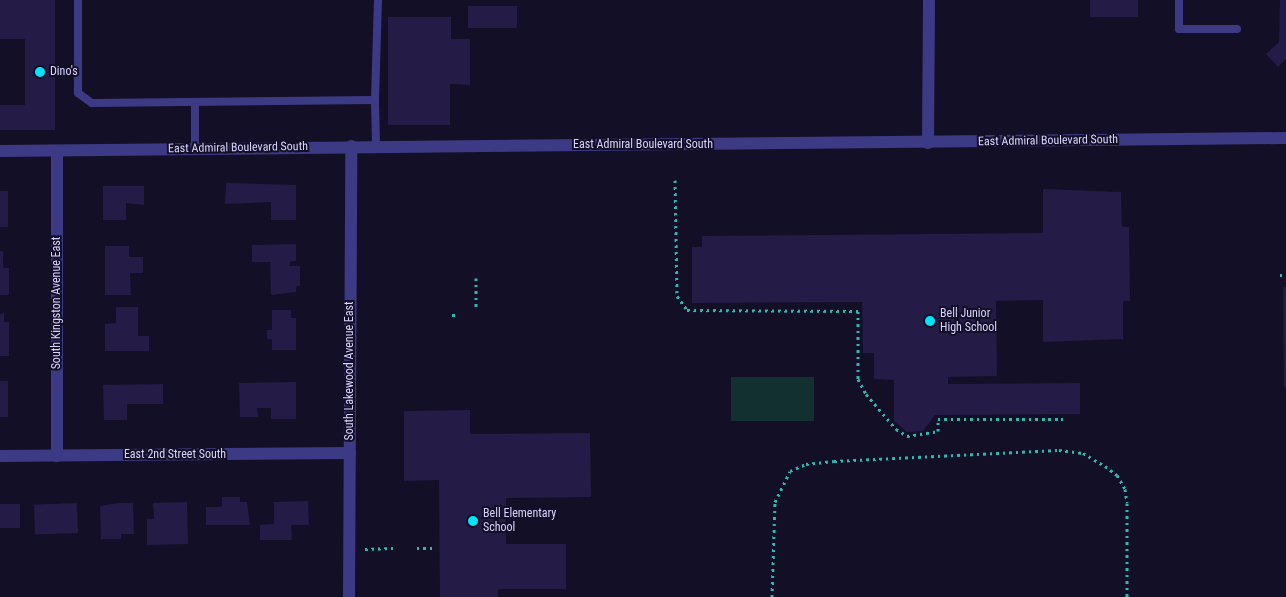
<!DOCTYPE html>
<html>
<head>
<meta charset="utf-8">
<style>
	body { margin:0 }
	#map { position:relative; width:1286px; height:597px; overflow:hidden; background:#130f26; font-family:"Roboto Condensed",sans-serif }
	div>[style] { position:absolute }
	.green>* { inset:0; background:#12302f; transform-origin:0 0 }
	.building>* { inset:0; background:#241b47; transform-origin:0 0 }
	.path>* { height:3px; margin-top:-1.5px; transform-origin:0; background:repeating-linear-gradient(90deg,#2fb8b0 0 2.5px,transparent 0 6.5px) }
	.lane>* { height:8px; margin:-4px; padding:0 4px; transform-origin:4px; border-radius:4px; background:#3d3a85 }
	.street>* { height:12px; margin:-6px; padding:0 6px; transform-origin:6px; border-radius:6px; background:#3d3a85 }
	.dots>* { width:14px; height:14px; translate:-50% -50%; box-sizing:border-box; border:2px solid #130f26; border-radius:50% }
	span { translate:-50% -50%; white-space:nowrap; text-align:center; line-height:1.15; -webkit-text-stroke:4px #130f26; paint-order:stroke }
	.poi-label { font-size:12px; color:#d9d4ff }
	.left { translate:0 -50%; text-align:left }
	.street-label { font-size:12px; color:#d9d4ff }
</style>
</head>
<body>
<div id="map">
	<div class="green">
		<div style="left:731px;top:377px;width:83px;height:44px"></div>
	</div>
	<div class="building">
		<div style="clip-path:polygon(0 0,55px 0,55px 130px,0 130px,0 105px,25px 105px,25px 39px,0 39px)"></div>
		<div style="left:1090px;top:0;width:48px;height:17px"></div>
		<div style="clip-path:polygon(1280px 0,1286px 0,1286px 59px,1278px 67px,1266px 54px,1279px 42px)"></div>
		<div style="left:468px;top:6px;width:49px;height:22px"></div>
		<div style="clip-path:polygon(388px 17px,451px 17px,451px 39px,470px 39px,470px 85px,450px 84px,450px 125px,388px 125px)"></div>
		<div style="clip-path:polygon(226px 183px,296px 185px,296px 220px,271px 220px,271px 202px,225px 204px)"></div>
		<div style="clip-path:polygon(103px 186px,144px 186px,144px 205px,126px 203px,126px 220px,103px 220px)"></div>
		<div style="clip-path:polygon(1043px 189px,1121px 192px,1122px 227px,1129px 227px,1130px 301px,1123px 301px,1123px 339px,1043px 342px,1043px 300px,996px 301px,997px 376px,948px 377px,948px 384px,1080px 383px,1080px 414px,935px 415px,923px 431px,907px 432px,894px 421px,894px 380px,874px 379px,874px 353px,863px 353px,862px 302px,692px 303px,692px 247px,702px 247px,702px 236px,1043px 233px)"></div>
		<div style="left:0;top:191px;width:8px;height:36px"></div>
		<div style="clip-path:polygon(296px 244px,296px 261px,290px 261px,290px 266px,300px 266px,300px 286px,296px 286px,296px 292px,271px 295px,270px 262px,252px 262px,252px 245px)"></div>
		<div style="clip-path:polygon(105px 246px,129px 246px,129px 257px,143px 257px,143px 273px,130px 273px,131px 295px,105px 295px)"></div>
		<div style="clip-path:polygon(0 251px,3px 251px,3px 268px,9px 268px,9px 295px,0 295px)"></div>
		<div style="clip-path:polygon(1283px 287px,1286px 287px,1286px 387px,1284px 387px)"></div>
		<div style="clip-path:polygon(116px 307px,138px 307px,138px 336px,149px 336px,149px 351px,105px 351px,105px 324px,116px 323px)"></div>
		<div style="clip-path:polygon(272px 310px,291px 310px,291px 318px,296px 318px,296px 350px,272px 350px,272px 339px,267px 339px,267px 330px,272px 330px)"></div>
		<div style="clip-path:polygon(4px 313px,4px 322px,9px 322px,9px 356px,0 356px,0 314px)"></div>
		<div style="left:0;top:381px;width:8px;height:36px"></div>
		<div style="clip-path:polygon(296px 382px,296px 419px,271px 419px,271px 408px,257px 408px,258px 417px,240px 417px,239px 383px)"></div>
		<div style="clip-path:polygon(163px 384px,163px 404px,127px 404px,127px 420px,104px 420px,103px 385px)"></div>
		<div style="clip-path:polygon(470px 410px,470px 434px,590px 433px,591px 497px,506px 498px,506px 544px,566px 544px,566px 589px,498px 589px,498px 597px,440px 597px,439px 480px,404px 481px,404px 411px)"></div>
		<div style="clip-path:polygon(222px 497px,240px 497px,240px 502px,247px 502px,250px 525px,206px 525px,206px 507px,222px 507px)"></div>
		<div style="clip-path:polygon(308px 501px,309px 525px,291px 525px,292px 540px,260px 540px,260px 525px,274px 524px,274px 502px)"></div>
		<div style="clip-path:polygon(187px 502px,188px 544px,147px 545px,147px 519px,154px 519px,153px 503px)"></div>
		<div style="left:77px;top:503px;width:30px;height:43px;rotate:88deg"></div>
		<div style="clip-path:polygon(118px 503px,133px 503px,134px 534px,121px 534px,121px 539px,101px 539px,100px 506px)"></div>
		<div style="left:0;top:504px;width:20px;height:24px"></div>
	</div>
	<div class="path">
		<div style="left:675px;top:180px;width:116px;rotate:89deg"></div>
		<div style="left:677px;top:296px;width:17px;rotate:54deg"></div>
		<div style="left:687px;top:310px;width:171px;rotate:0.3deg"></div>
		<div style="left:858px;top:311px;width:68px;rotate:90deg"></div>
		<div style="left:858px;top:379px;width:17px;rotate:62deg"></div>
		<div style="left:866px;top:394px;width:46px;rotate:49.4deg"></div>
		<div style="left:896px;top:429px;width:13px;rotate:32deg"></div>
		<div style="left:907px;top:436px;width:31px;rotate:-9deg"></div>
		<div style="left:938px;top:431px;width:12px;rotate:-90deg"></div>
		<div style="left:938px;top:419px;width:125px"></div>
		<div style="left:1280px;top:275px;width:6px"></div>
		<div style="left:476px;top:278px;width:31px;rotate:90deg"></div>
		<div style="left:452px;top:315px;width:6px"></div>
		<div style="left:417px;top:548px;width:17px"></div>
		<div style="left:365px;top:549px;width:28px;rotate:-2deg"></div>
		<div style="left:772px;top:597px;width:95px;rotate:-88.2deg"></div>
		<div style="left:775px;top:502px;width:34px;rotate:-64deg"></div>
		<div style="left:790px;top:471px;width:17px;rotate:-24deg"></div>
		<div style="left:806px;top:464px;width:28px;rotate:-6deg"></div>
		<div style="left:834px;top:461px;width:225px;rotate:-2.8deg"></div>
		<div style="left:1059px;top:450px;width:24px;rotate:7deg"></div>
		<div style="left:1083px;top:453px;width:26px;rotate:31deg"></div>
		<div style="left:1105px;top:466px;width:15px;rotate:37deg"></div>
		<div style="left:1117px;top:475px;width:16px;rotate:60deg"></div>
		<div style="left:1125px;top:489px;width:14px;rotate:82deg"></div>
		<div style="left:1127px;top:503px;width:94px;rotate:90deg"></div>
	</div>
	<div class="lane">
		<div style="left:78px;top:0;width:93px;rotate:90deg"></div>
		<div style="left:78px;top:93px;width:17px;rotate:36deg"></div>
		<div style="left:92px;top:103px;width:283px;rotate:-0.6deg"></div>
		<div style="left:375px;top:100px;width:45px;rotate:88.7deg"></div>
		<div style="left:1179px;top:0;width:29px;rotate:90deg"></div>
		<div style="left:1179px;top:29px;width:58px"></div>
		<div style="left:375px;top:100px;width:100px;rotate:-88.3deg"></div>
		<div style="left:195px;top:102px;width:46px;rotate:90deg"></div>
	</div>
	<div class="street">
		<div style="left:928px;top:143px;width:143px;rotate:-89.6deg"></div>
		<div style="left:0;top:151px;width:1286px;rotate:-0.58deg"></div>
		<div style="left:57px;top:151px;width:305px;rotate:90deg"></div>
		<div style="left:0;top:456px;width:350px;rotate:-0.5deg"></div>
		<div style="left:349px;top:597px;width:451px;rotate:-89.7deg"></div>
	</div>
	<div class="dots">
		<div style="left:40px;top:72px;background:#00e5ff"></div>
		<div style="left:930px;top:321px;background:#00e5ff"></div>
		<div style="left:473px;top:521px;background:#00e5ff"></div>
	</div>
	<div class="poi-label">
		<span class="left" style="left:50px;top:72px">Dino's</span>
		<span class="left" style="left:940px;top:321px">Bell Junior<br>High School</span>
		<span class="left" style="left:483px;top:521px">Bell Elementary<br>School</span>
	</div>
	<div class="street-label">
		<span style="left:1048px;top:141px;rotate:-1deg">East Admiral Boulevard South</span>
		<span style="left:643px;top:145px">East Admiral Boulevard South</span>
		<span style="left:238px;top:148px;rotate:-1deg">East Admiral Boulevard South</span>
		<span style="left:57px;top:303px;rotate:-90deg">South Kingston Avenue East</span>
		<span style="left:350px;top:371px;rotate:-90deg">South Lakewood Avenue East</span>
		<span style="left:175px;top:455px">East 2nd Street South</span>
	</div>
</div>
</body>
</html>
